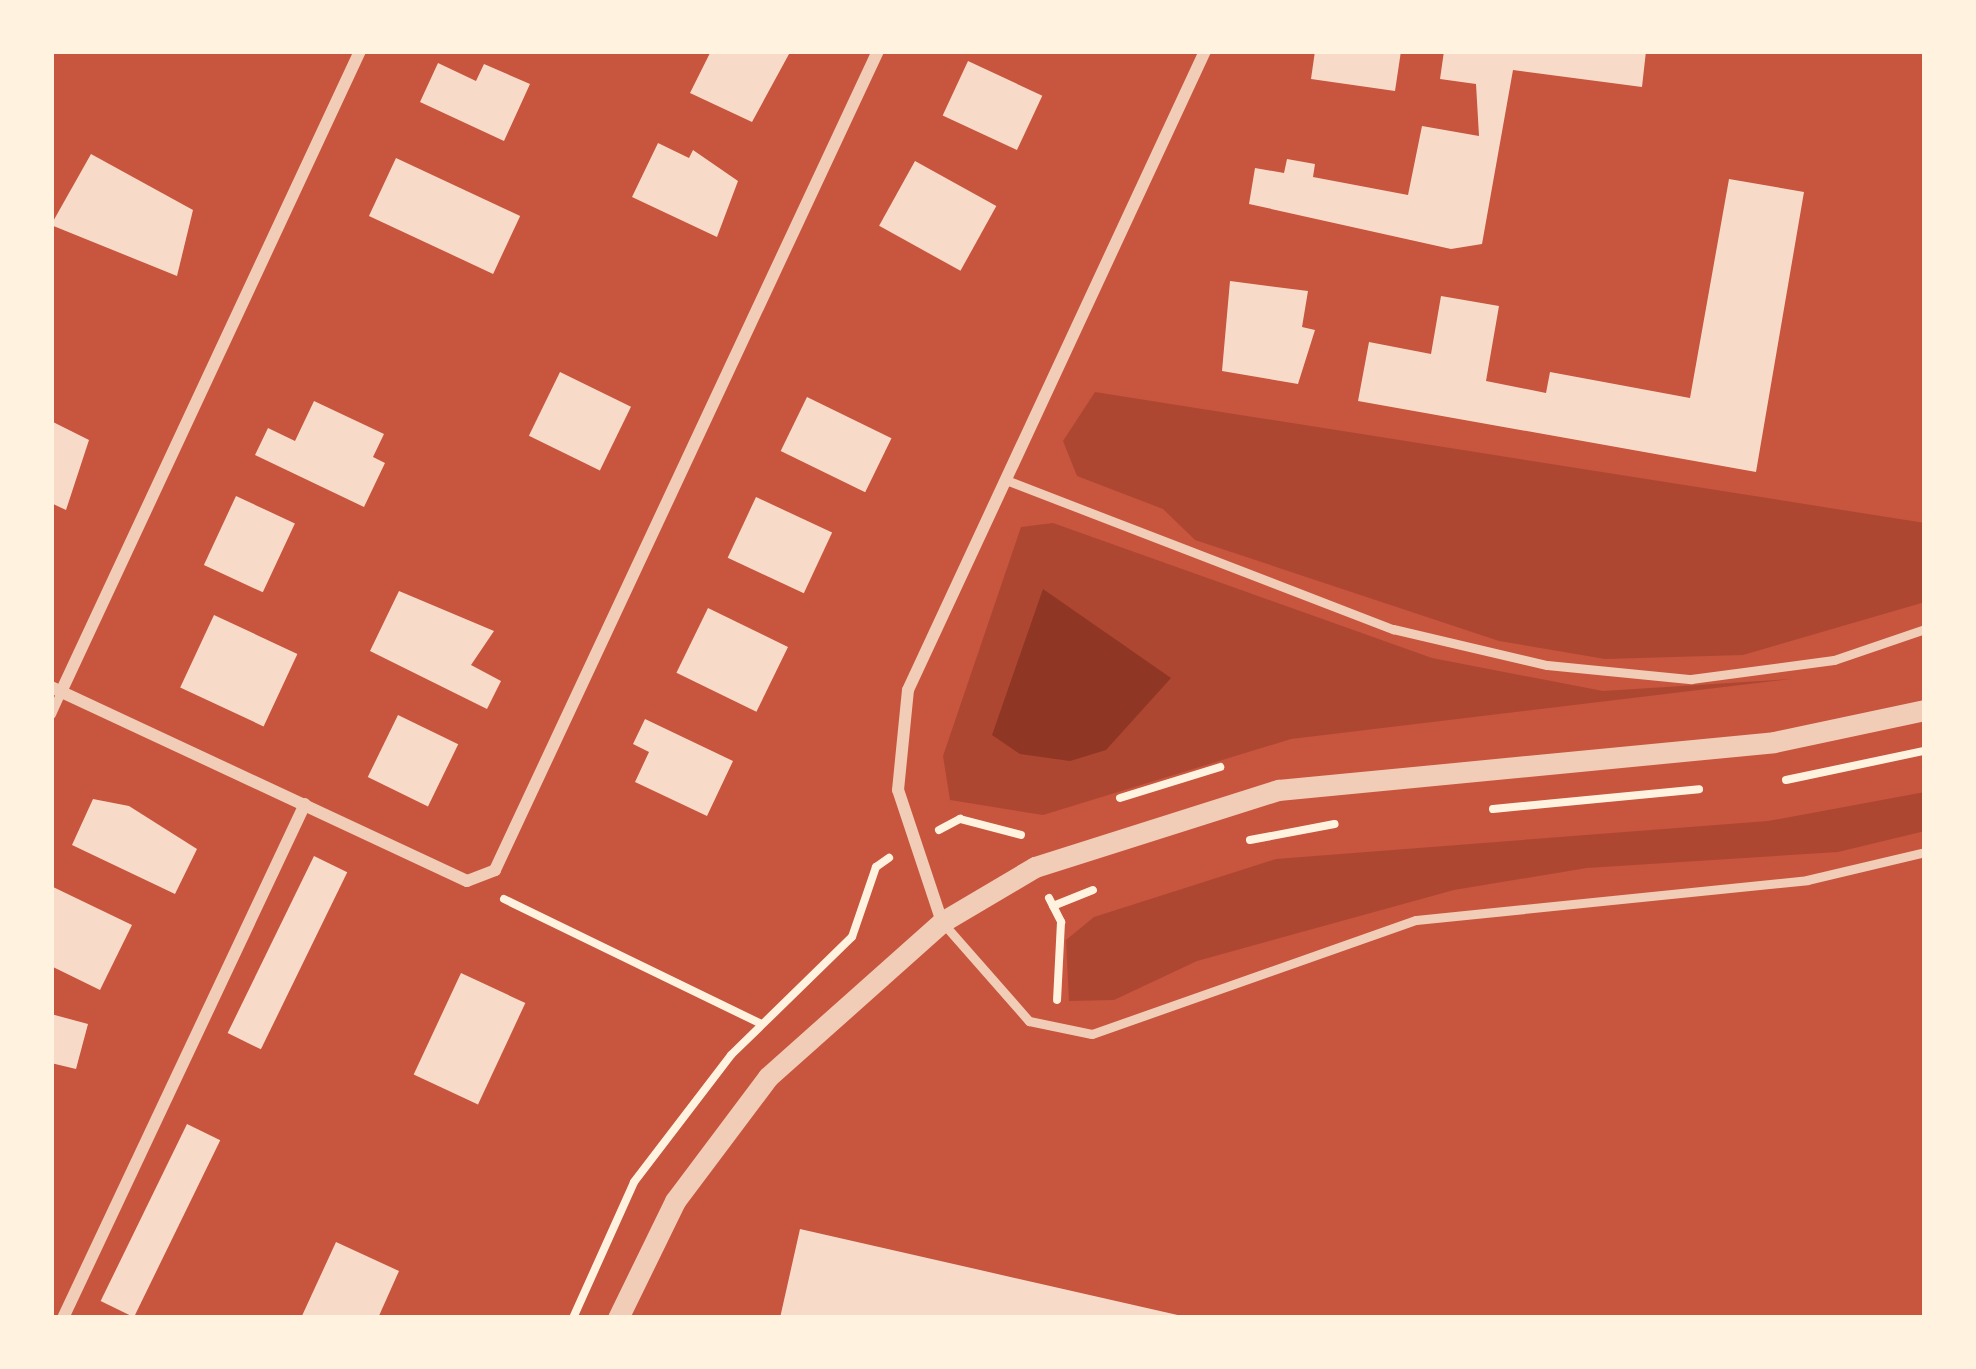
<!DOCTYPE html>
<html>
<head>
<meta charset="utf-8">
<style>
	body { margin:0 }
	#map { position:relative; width:1976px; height:1369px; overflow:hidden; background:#c8553d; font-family:"Times New Roman",serif }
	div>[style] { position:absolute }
	.green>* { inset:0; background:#ae4732 }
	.water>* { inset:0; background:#8f3625 }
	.building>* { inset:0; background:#f7dbc8; transform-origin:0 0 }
	.path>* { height:8px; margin:-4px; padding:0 4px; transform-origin:4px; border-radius:4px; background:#fff3e0 }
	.service>* { height:9px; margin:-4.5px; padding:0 4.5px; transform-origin:4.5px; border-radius:4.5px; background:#f1ccb7 }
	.minor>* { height:12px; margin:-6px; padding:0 6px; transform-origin:6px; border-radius:6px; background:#f1ccb7 }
	.tertiary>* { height:21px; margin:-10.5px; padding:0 10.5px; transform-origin:10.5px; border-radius:10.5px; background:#f1ccb7 }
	span { translate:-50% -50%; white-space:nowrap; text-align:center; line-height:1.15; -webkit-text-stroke:9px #fff3e0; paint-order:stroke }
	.frame { position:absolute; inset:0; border:54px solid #fff3e0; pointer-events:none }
</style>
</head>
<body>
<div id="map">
	<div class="green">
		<div style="clip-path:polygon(1095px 392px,1925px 523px,1925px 602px,1743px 655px,1605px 659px,1499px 641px,1195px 540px,1163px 509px,1077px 476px,1063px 441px)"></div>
		<div style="clip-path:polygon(1053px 523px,1432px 658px,1603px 691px,1791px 679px,1291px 739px,1043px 815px,950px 800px,943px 756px,1021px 527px)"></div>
		<div style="clip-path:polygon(1925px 792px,1925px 831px,1838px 852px,1587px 868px,1454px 890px,1197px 961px,1114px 1000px,1069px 1001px,1066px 940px,1094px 917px,1276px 859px,1768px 821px)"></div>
	</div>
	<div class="water">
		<div style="clip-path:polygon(1043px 589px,1171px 678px,1106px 750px,1070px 761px,1020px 754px,992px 735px)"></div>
	</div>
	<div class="building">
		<div style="clip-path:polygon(711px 51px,789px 54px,752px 122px,690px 93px)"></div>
		<div style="clip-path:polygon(1315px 51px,1401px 51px,1395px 91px,1311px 79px)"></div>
		<div style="clip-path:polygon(1444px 51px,1646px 51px,1642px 87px,1513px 70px,1482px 244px,1451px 249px,1249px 204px,1255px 168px,1284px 173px,1287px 159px,1315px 164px,1313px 177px,1408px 195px,1422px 126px,1479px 136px,1476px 84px,1440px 79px)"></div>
		<div style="left:968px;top:61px;width:82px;height:60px;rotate:25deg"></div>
		<div style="clip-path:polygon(438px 63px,476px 81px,484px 64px,530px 84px,504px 141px,420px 102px)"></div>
		<div style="clip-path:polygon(658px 143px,689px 158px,693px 150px,738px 181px,717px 237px,632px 197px)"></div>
		<div style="clip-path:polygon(91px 154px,193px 210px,177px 276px,51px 225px)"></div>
		<div style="left:396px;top:158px;width:137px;height:64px;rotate:25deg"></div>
		<div style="left:915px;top:161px;width:93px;height:74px;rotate:29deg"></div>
		<div style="clip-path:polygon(1729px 179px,1804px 192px,1756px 472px,1358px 401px,1369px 342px,1431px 354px,1441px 296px,1499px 306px,1486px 381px,1546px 393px,1550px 372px,1690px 398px)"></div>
		<div style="clip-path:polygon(1230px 281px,1308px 291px,1302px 327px,1315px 330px,1298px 384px,1222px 371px)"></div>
		<div style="left:560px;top:372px;width:79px;height:71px;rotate:26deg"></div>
		<div style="left:807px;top:397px;width:94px;height:60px;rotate:26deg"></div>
		<div style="clip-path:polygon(314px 401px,384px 434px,373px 457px,385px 463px,364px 507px,255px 455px,268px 428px,295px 441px)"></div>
		<div style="clip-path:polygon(51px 421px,89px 440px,66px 510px,51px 503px)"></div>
		<div style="left:236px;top:496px;width:65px;height:76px;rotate:25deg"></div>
		<div style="left:756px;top:497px;width:84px;height:67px;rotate:25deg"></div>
		<div style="clip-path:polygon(399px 591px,494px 631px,471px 665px,501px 681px,487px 709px,370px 651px)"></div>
		<div style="left:708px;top:608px;width:89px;height:72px;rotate:26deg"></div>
		<div style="left:214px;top:615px;width:92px;height:80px;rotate:25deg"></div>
		<div style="left:398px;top:715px;width:67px;height:69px;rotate:26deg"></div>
		<div style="clip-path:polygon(645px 719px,733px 761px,707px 816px,635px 782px,649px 752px,633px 744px)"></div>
		<div style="clip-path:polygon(93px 799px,129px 806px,197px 849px,175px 894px,72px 845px)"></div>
		<div style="left:314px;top:856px;width:37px;height:197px;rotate:26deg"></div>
		<div style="clip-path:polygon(51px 886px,132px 925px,100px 990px,51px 966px)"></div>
		<div style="left:461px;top:973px;width:71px;height:112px;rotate:25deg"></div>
		<div style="clip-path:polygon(51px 1014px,88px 1024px,76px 1069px,51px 1063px)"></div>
		<div style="left:187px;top:1124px;width:37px;height:197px;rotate:26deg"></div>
		<div style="clip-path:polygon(800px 1229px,1182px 1316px,1182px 1318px,780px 1318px)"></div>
		<div style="clip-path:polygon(336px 1242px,399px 1271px,378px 1318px,301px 1318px)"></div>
	</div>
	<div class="path">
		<div style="left:1786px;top:780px;width:141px;rotate:-11.9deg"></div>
		<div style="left:1120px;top:798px;width:105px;rotate:-17.2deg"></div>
		<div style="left:1493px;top:809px;width:207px;rotate:-5.5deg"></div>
		<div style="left:939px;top:830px;width:24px;rotate:-28deg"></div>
		<div style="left:960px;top:819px;width:63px;rotate:14.7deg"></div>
		<div style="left:1250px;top:840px;width:86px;rotate:-10.7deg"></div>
		<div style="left:1049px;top:898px;width:27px;rotate:63deg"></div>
		<div style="left:1061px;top:922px;width:78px;rotate:92.9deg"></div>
		<div style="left:504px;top:899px;width:286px;rotate:25.9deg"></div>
		<div style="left:1053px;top:906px;width:43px;rotate:-21.8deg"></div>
		<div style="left:573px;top:1318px;width:149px;rotate:-65.8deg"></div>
		<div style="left:634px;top:1182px;width:160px;rotate:-52.6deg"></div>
		<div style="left:731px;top:1055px;width:169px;rotate:-44.3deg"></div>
		<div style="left:852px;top:937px;width:74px;rotate:-71.1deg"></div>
		<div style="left:876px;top:867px;width:16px;rotate:-35deg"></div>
	</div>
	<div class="service">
		<div style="left:1006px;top:480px;width:415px;rotate:21.1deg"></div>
		<div style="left:1393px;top:629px;width:158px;rotate:13.2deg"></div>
		<div style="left:1547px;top:665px;width:145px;rotate:5.6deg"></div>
		<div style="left:1691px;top:679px;width:144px;rotate:-7.6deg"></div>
		<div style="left:1834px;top:660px;width:96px;rotate:-18.8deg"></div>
		<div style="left:51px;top:714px;width:24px;rotate:-66deg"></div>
		<div style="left:942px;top:922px;width:132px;rotate:48.7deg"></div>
		<div style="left:1029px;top:1021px;width:64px;rotate:11.7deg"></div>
		<div style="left:1092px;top:1034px;width:343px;rotate:-19.4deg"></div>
		<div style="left:1416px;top:920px;width:393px;rotate:-5.8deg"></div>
		<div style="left:1807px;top:880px;width:121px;rotate:-13.3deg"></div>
	</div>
	<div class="minor">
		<div style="left:51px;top:687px;width:459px;rotate:25deg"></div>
		<div style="left:467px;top:881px;width:30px;rotate:-21deg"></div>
		<div style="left:495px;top:870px;width:904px;rotate:-64.94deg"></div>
		<div style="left:61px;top:692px;width:707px;rotate:-64.99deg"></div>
		<div style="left:942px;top:922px;width:139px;rotate:-108.4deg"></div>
		<div style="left:898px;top:790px;width:100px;rotate:-84.3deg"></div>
		<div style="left:908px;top:690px;width:705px;rotate:-65.07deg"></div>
		<div style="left:63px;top:1318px;width:568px;rotate:-64.79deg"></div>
	</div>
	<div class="tertiary">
		<div style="left:618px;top:1318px;width:130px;rotate:-64deg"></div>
		<div style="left:675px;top:1201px;width:155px;rotate:-53.1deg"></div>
		<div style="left:768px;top:1077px;width:233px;rotate:-41.7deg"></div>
		<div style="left:942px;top:922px;width:108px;rotate:-30.6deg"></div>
		<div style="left:1035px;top:867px;width:255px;rotate:-17.6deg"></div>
		<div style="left:1278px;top:790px;width:498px;rotate:-5.5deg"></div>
		<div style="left:1774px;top:742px;width:154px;rotate:-12deg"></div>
	</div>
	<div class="frame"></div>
</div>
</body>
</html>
